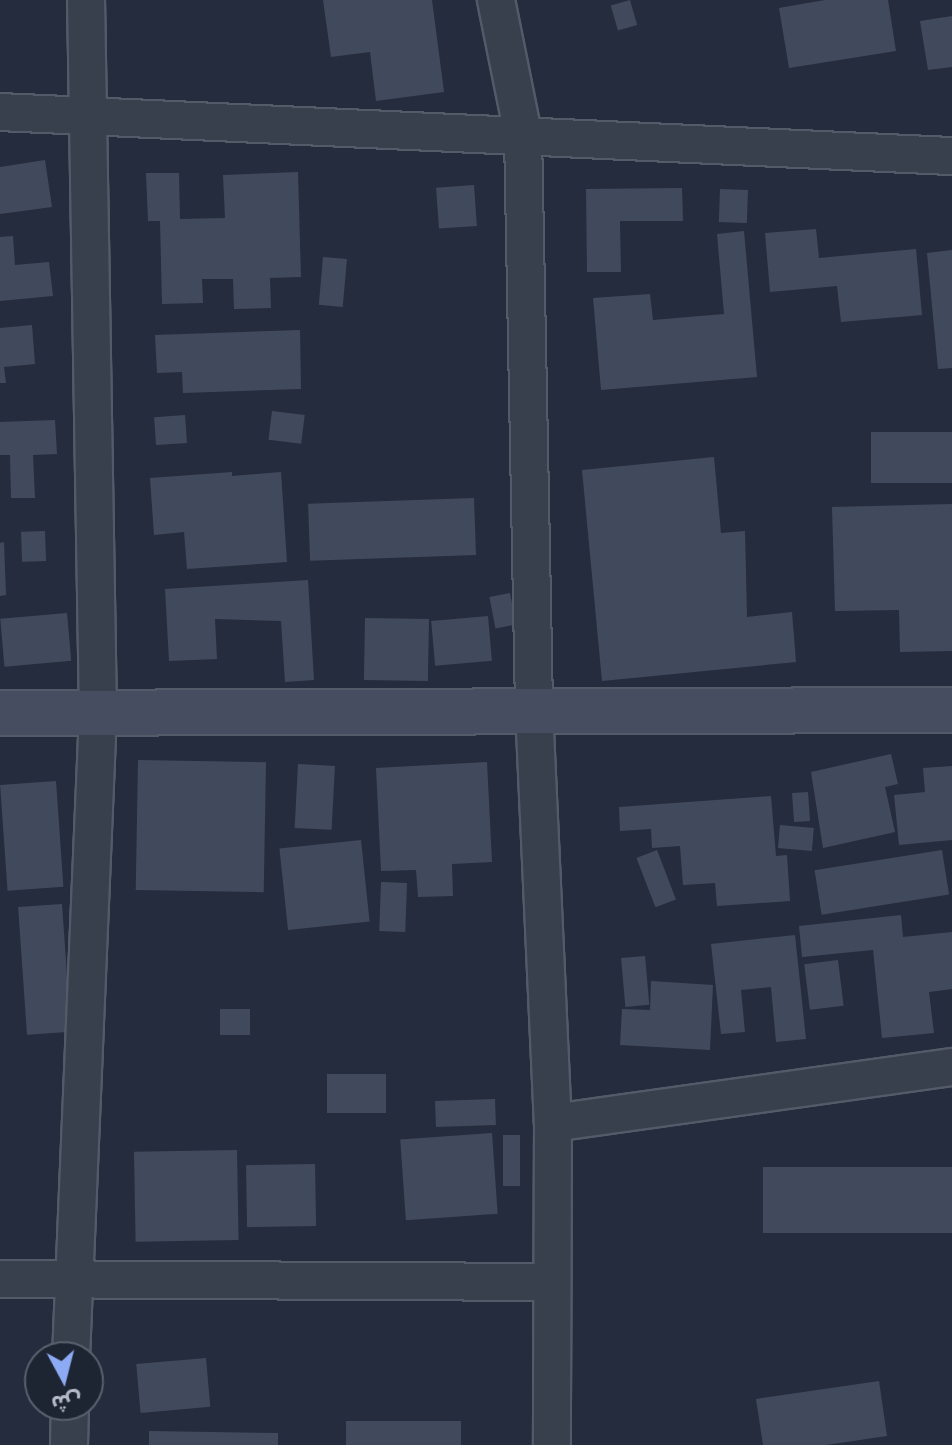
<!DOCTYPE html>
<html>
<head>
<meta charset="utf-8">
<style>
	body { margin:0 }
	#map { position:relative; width:952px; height:1445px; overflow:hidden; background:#252c3d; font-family:"PT Sans","Noto Sans Arabic",sans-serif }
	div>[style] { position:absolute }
	.building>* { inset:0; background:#414a5c; transform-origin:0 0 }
	.roads { filter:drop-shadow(2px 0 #535a68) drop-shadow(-2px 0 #535a68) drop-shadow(0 2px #535a68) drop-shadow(0 -2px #535a68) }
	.street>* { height:36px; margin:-18px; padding:0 18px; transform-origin:18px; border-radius:18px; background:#383f4d }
	.secondary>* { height:44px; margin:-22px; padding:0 22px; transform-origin:22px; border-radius:22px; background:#474d60 }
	span { translate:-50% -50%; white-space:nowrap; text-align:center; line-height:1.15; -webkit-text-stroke:6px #1d2432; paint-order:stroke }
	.north { position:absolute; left:24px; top:1341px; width:80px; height:80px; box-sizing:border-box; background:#1d2432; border:2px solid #59606e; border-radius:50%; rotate:173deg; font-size:22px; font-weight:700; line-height:32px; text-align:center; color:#b4bac8 }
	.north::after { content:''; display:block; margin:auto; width:28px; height:36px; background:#8daaf4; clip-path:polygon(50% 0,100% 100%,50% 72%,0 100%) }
</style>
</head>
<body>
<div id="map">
	<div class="building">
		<div style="clip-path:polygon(323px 0,432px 0,444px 92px,376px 101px,370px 52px,331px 57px)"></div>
		<div style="left:630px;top:0;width:26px;height:20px;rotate:74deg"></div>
		<div style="clip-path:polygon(825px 0,888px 0,896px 51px,789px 68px,779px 8px)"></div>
		<div style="clip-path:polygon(952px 16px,952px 67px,928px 70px,920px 21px)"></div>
		<div style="clip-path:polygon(45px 160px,52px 207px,0 214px,0 167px)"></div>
		<div style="clip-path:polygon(298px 172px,301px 277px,270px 278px,271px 308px,234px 309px,233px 279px,202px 279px,203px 303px,162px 304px,160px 221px,148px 221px,146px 173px,179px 173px,180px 219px,225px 218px,223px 175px)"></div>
		<div style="left:474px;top:185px;width:41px;height:38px;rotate:86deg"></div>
		<div style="clip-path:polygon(682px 188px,683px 221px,620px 221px,621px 272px,587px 272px,586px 189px)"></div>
		<div style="left:720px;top:189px;width:28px;height:33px;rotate:2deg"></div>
		<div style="clip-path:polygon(816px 229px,819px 258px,916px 249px,922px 315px,841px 322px,837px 286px,770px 292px,765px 233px)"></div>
		<div style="clip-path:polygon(744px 231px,757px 377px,601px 390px,593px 298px,650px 294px,653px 320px,724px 314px,717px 234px)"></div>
		<div style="clip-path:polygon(13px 236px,15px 265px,49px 262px,53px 296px,0 301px,0 237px)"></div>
		<div style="clip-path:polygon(952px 250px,952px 368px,938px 369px,927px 253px)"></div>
		<div style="left:323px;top:257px;width:24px;height:48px;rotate:5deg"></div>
		<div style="clip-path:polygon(32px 325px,35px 364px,4px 367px,6px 383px,0 383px,0 328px)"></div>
		<div style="clip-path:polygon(300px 330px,301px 389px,183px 393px,182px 372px,157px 373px,155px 335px)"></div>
		<div style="left:272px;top:411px;width:33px;height:29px;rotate:7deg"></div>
		<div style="left:185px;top:415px;width:28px;height:31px;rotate:86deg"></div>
		<div style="clip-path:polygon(55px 420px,57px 454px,33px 455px,35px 498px,11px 498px,10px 455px,0 455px,0 422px)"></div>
		<div style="left:952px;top:432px;width:51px;height:81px;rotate:90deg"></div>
		<div style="clip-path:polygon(714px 457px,721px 533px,745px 531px,747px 617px,792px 612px,796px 662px,602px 681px,582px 470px)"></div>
		<div style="clip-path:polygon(232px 472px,232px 476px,281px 472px,287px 562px,187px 569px,184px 532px,154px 535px,150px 478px)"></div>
		<div style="left:474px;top:498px;width:57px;height:166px;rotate:88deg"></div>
		<div style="clip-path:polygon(952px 504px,952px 651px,900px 652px,899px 610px,835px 611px,832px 507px)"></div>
		<div style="left:45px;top:531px;width:30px;height:24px;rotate:88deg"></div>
		<div style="clip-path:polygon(4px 542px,6px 595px,0 596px,0 543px)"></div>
		<div style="clip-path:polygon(308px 580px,314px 680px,285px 682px,281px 621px,215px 619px,217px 659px,169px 661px,165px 589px)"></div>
		<div style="left:510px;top:593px;width:32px;height:21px;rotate:79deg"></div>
		<div style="left:67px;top:613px;width:48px;height:67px;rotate:85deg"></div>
		<div style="left:488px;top:616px;width:45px;height:57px;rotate:85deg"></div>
		<div style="left:365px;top:618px;width:64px;height:62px;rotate:1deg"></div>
		<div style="clip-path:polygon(891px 754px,898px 784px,885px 787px,895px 832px,823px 848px,811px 772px)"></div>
		<div style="left:138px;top:760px;width:128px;height:130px;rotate:1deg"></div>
		<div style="clip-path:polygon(487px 762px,492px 862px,452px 864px,453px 896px,418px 897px,416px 870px,381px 871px,376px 768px)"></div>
		<div style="left:298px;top:764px;width:37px;height:64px;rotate:3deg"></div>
		<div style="clip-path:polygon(952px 766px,952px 840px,899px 845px,894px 795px,925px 792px,923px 768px)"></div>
		<div style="left:56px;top:781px;width:106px;height:56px;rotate:86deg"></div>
		<div style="left:808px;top:792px;width:29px;height:16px;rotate:86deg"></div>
		<div style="clip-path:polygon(771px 796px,776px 856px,787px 855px,790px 901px,717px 906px,715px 883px,683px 885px,680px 846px,652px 848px,651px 829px,620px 831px,619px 807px)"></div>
		<div style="left:780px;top:825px;width:34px;height:23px;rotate:5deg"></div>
		<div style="left:361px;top:840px;width:82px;height:82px;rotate:84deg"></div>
		<div style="left:657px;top:850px;width:53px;height:22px;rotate:69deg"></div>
		<div style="left:942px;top:850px;width:45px;height:129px;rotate:81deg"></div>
		<div style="left:381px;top:882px;width:26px;height:49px;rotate:2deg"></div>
		<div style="left:62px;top:904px;width:128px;height:44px;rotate:86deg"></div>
		<div style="clip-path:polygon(901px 915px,903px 937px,952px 932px,952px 989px,929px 992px,934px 1033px,882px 1038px,873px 950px,802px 957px,799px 926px)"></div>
		<div style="clip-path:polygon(795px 935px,806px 1039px,776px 1042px,771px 987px,741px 990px,745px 1032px,721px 1034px,711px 944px)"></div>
		<div style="left:645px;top:956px;width:49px;height:24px;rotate:85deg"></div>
		<div style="left:838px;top:960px;width:46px;height:34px;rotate:83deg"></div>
		<div style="clip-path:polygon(651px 981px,713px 985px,710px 1050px,620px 1045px,622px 1009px,650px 1010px)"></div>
		<div style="left:220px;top:1009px;width:30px;height:26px"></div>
		<div style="left:327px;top:1074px;width:59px;height:39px"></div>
		<div style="left:495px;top:1099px;width:26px;height:60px;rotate:88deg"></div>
		<div style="left:492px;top:1133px;width:81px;height:92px;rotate:86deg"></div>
		<div style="left:503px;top:1135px;width:17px;height:51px"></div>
		<div style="left:237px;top:1150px;width:90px;height:103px;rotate:89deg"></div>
		<div style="left:315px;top:1164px;width:62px;height:69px;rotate:89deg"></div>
		<div style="left:952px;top:1167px;width:66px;height:189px;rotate:90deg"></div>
		<div style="left:206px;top:1358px;width:49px;height:70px;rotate:85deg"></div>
		<div style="clip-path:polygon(879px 1381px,887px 1436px,826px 1445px,763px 1445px,756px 1399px)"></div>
		<div style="left:461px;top:1421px;width:24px;height:115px;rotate:90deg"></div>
		<div style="clip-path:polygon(149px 1431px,278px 1433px,278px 1445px,149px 1445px)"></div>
	</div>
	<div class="roads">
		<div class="street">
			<div style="left:496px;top:0;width:137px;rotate:78.6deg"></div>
			<div style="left:523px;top:134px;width:574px;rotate:88.9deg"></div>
			<div style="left:534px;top:708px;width:415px;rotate:87.4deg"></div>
			<div style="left:553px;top:1123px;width:322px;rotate:90.2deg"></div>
			<div style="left:0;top:112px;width:953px;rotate:2.65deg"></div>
			<div style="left:553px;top:1123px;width:403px;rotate:-8deg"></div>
			<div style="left:0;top:1279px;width:550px;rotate:0.31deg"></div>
			<div style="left:71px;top:1357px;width:644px;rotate:-87.6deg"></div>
			<div style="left:98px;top:714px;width:714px;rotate:-90.96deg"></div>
			<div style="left:69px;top:1445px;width:40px;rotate:-88.6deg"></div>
		</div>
		<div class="secondary">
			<div style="left:0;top:713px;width:952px;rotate:-0.18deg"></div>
		</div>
	</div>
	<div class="north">ش</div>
</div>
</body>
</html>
